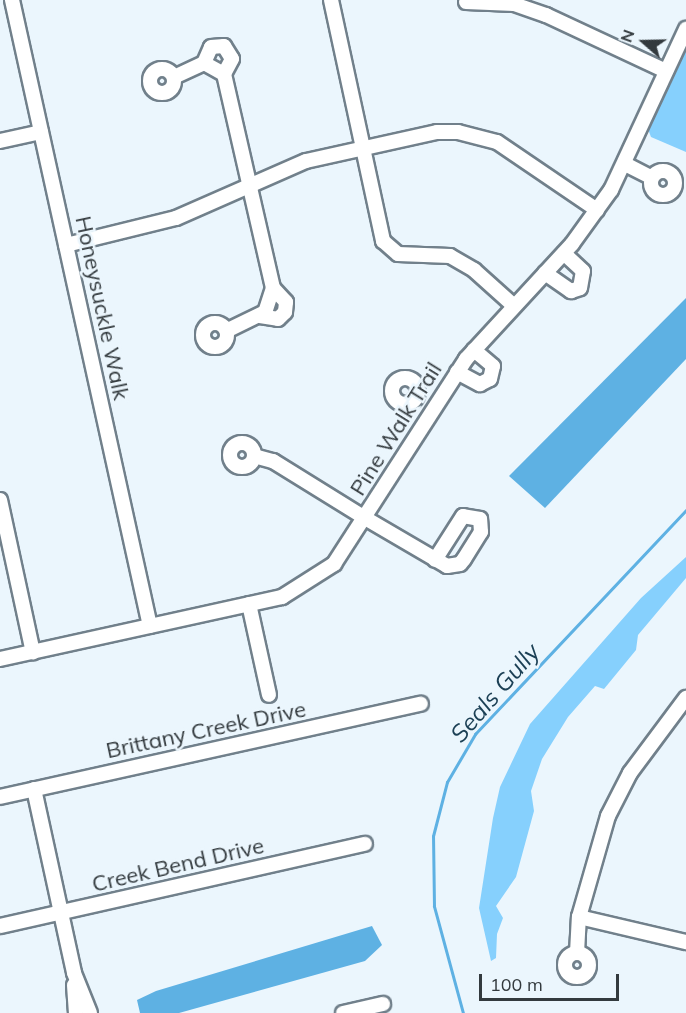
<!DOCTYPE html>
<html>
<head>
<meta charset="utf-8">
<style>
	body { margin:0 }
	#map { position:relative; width:686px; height:1013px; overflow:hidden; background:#ebf6fd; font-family:Mulish,sans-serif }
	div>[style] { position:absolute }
	.green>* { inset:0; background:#86d0fd }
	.water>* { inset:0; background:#5eb1e3 }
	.stream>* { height:3px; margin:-1.5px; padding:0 1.5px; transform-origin:1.5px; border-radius:1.5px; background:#5eb1e3 }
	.roads { filter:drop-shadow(2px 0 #71808b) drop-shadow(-2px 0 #71808b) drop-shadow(0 2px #71808b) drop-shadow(0 -2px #71808b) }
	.minor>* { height:14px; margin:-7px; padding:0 7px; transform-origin:7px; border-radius:7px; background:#fff }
	.minor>.ring { margin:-7px; padding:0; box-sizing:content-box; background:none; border:14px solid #fff; border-radius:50% }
	span { translate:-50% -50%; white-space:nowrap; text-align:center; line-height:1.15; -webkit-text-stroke:5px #ebf6fd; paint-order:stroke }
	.street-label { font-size:22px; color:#333a3e }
	.water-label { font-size:24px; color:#1c4055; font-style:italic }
	.north { position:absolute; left:614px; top:12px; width:60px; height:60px; -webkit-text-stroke:4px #ebf6fd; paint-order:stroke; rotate:290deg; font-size:16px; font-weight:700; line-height:24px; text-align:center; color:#333a3e }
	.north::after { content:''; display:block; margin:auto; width:21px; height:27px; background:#333a3e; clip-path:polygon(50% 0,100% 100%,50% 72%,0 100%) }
	.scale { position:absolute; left:479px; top:974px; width:140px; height:27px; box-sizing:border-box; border:3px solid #333a3e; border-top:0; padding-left:8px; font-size:18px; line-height:21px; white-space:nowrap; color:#333a3e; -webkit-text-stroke:4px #ebf6fd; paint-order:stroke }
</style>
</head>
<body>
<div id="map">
	<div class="green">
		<div style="clip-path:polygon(686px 47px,686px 152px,651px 137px,648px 129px)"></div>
		<div style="clip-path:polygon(686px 557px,686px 578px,638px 635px,636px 650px,604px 689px,595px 686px,568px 717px,542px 759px,531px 791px,534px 811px,516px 877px,496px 906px,503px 918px,497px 934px,496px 958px,491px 961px,479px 908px,493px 818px,500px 787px,530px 724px,641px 598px)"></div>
	</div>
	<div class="water">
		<div style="clip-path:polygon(686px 298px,686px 359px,545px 508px,509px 476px)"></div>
		<div style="clip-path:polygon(372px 926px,382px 945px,365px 961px,179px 1013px,140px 1013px,137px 1000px,156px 991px)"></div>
	</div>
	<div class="stream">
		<div style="left:463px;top:1013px;width:111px;rotate:-105.2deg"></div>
		<div style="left:434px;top:906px;width:70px;rotate:-90.8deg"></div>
		<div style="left:433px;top:836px;width:56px;rotate:-75.5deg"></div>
		<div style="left:447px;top:782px;width:56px;rotate:-59.7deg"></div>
		<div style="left:475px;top:734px;width:308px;rotate:-46.7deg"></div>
	</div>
	<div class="roads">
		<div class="minor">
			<div style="left:12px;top:0;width:641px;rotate:77.57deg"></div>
			<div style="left:331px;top:0;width:247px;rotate:77.8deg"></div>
			<div style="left:383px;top:241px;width:20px;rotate:41deg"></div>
			<div style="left:398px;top:254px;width:52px;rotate:2.2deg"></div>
			<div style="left:450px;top:256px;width:28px;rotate:30deg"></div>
			<div style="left:474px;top:270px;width:52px;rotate:41.9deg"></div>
			<div style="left:466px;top:2px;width:48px;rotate:2.4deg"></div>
			<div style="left:514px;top:4px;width:34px;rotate:19deg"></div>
			<div style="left:546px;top:15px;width:132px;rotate:25deg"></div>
			<div style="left:204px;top:63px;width:17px;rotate:-66deg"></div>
			<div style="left:211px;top:47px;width:13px;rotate:-4deg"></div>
			<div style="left:224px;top:46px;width:15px;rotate:58deg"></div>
			<div style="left:232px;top:59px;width:17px;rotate:118deg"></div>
			<div class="ring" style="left:150px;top:69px;width:10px;height:10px"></div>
			<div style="left:174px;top:77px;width:33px;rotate:-25deg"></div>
			<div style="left:204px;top:63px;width:23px;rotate:29deg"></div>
			<div style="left:224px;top:74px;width:220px;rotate:77.1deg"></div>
			<div style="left:273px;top:288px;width:25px;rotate:108deg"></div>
			<div style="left:265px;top:312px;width:43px;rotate:154deg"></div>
			<div style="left:0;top:141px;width:42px;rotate:-12.4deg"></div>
			<div style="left:625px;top:164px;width:30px;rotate:27deg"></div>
			<div class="ring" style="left:651px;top:171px;width:10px;height:10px"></div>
			<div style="left:66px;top:245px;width:113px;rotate:-13.8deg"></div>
			<div style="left:176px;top:218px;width:142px;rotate:-23.7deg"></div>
			<div style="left:306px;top:161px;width:134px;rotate:-12.5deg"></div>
			<div style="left:437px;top:132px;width:21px"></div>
			<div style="left:458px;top:132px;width:40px;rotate:14.4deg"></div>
			<div style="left:497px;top:142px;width:121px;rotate:34.2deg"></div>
			<div style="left:545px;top:273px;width:32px;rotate:35deg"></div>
			<div style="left:571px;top:291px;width:9px;rotate:-18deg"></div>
			<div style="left:580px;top:288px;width:17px;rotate:-80deg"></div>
			<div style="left:583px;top:271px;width:26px;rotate:-137deg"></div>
			<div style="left:260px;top:316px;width:18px;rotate:9deg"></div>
			<div style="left:278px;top:319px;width:10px;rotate:-45deg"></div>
			<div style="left:285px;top:312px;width:10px;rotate:-84deg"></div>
			<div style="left:286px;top:302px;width:19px;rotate:-133deg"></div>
			<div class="ring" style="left:203px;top:323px;width:10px;height:10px"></div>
			<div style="left:457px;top:372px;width:26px;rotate:28deg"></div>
			<div style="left:480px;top:384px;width:11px;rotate:-27deg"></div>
			<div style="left:490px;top:379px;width:13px;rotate:-77deg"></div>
			<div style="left:493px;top:366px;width:25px;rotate:-140deg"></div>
			<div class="ring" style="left:392px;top:378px;width:12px;height:12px"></div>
			<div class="ring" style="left:230px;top:443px;width:10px;height:10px"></div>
			<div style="left:254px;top:456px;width:20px;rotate:15deg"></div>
			<div style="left:273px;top:461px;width:108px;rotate:31.8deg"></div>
			<div style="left:365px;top:518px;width:95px;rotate:30.3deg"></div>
			<div style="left:447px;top:566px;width:13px;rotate:-9deg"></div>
			<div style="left:460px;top:564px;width:6px;rotate:-51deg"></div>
			<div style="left:464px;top:559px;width:32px;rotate:-58deg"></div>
			<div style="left:481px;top:532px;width:13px;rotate:-94deg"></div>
			<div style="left:480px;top:519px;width:17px;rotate:-170deg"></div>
			<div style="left:463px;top:516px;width:52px;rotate:122.5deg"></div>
			<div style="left:0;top:500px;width:156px;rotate:77.8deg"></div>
			<div style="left:249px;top:604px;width:93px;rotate:77.6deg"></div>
			<div style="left:0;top:659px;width:289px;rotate:-12.4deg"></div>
			<div style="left:282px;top:597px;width:62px;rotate:-32.4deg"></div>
			<div style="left:334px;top:564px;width:244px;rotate:-57.2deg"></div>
			<div style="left:466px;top:359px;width:156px;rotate:-47.3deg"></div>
			<div style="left:572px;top:244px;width:67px;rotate:-54.2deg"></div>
			<div style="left:611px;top:190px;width:178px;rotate:-65deg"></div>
			<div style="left:34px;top:789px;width:188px;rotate:77.7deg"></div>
			<div style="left:74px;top:973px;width:43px;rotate:68.2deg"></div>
			<div style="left:0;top:797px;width:431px;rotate:-12.5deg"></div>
			<div style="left:579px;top:917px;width:110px;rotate:13.2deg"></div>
			<div style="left:0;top:926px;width:374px;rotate:-12.7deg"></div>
			<div class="ring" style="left:565px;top:953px;width:10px;height:10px"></div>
			<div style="left:577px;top:953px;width:36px;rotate:-87deg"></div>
			<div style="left:579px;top:917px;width:105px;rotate:-74deg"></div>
			<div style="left:608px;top:816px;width:48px;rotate:-62.9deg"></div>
			<div style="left:630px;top:773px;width:94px;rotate:-53.3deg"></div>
			<div style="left:74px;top:985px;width:28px;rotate:86deg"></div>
			<div style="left:343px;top:1013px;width:41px;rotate:-12.7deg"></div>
		</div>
	</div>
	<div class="street-label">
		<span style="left:102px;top:308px;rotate:78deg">Honeysuckle Walk</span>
		<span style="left:396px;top:429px;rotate:-58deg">Pine Walk Trail</span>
		<span style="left:206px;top:730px;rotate:-12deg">Brittany Creek Drive</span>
		<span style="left:178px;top:865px;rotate:-13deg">Creek Bend Drive</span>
	</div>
	<div class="water-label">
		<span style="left:495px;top:693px;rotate:-49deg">Seals Gully</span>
	</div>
	<div class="north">N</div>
	<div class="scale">100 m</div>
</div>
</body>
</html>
